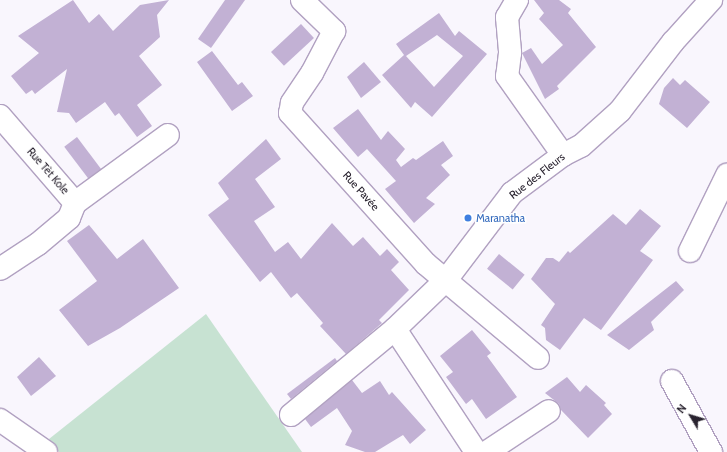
<!DOCTYPE html>
<html>
<head>
<meta charset="utf-8">
<style>
	body { margin:0 }
	#map { position:relative; width:727px; height:452px; overflow:hidden; background:#f9f6fd; font-family:Cabin,sans-serif }
	div>[style] { position:absolute }
	.green>* { inset:0; background:#c7e2d2 }
	.building>* { inset:0; background:#c2b1d4; transform-origin:0 0 }
	.roads { filter:drop-shadow(1px 0 #b1a1c1) drop-shadow(-1px 0 #b1a1c1) drop-shadow(0 1px #b1a1c1) drop-shadow(0 -1px #b1a1c1) }
	.minor>* { height:22px; margin:-11px; padding:0 11px; transform-origin:11px; border-radius:11px; background:#fff }
	.dots>* { width:11px; height:11px; translate:-50% -50%; box-sizing:border-box; border:2px solid #fff; border-radius:50% }
	span { translate:-50% -50%; white-space:nowrap; text-align:center; line-height:1.15; -webkit-text-stroke:3px #fff; paint-order:stroke }
	.street-label { font-size:11px; color:#29232f }
	.shop-label { font-size:11px; color:#366cbe }
	.left { translate:0 -50%; text-align:left }
	.north { position:absolute; left:671px; top:396px; width:40px; height:40px; -webkit-text-stroke:3px #fff; paint-order:stroke; rotate:308deg; font-size:11px; font-weight:700; line-height:16px; text-align:center; color:#29232f }
	.north::after { content:''; display:block; margin:auto; width:14px; height:18px; background:#29232f; clip-path:polygon(50% 0,100% 100%,50% 72%,0 100%) }
</style>
</head>
<body>
<div id="map">
	<div class="green">
		<div style="clip-path:polygon(206px 314px,302px 452px,59px 452px,49px 439px)"></div>
	</div>
	<div class="building">
		<div style="clip-path:polygon(73px 0,89px 23px,99px 14px,113px 31px,140px 5px,169px 0,157px 15px,160px 37px,139px 56px,162px 85px,137px 105px,152px 126px,137px 137px,119px 113px,115px 116px,105px 102px,76px 123px,69px 113px,57px 112px,67px 69px,35px 94px,32px 90px,26px 94px,11px 76px,39px 53px,18px 36px)"></div>
		<div style="clip-path:polygon(225px 0,245px 0,211px 48px,198px 39px)"></div>
		<div style="clip-path:polygon(534px 0,559px 0,571px 9px,568px 13px,596px 47px,557px 86px,559px 89px,545px 99px,522px 53px,531px 48px,542px 64px,563px 45px,539px 19px,544px 13px)"></div>
		<div style="clip-path:polygon(evenodd,439px 13px,455px 36px,459px 31px,487px 54px,432px 117px,415px 102px,411px 108px,382px 75px,404px 55px,396px 44px,439px 13px,437px 35px,463px 56px,434px 87px,406px 56px,437px 35px)"></div>
		<div style="left:301px;top:24px;width:19px;height:41px;rotate:47deg"></div>
		<div style="clip-path:polygon(212px 51px,238px 85px,242px 82px,253px 96px,232px 111px,197px 62px)"></div>
		<div style="clip-path:polygon(364px 62px,381px 82px,361px 98px,347px 77px)"></div>
		<div style="clip-path:polygon(673px 78px,680px 85px,685px 80px,710px 102px,687px 128px,659px 104px,664px 88px)"></div>
		<div style="clip-path:polygon(358px 109px,381px 140px,388px 131px,405px 149px,396px 160px,401px 167px,413px 158px,416px 160px,443px 141px,453px 156px,441px 165px,450px 175px,426px 198px,435px 204px,414px 223px,385px 189px,396px 181px,367px 149px,358px 157px,333px 128px)"></div>
		<div style="left:77px;top:137px;width:40px;height:16px;rotate:53deg"></div>
		<div style="clip-path:polygon(266px 139px,281px 159px,255px 179px,275px 207px,254px 221px,275px 252px,288px 242px,301px 259px,332px 223px,353px 246px,363px 237px,380px 256px,387px 249px,399px 262px,391px 270px,409px 290px,379px 320px,382px 323px,346px 354px,320px 326px,323px 323px,297px 293px,291px 298px,271px 272px,260px 282px,208px 215px,229px 199px,218px 183px)"></div>
		<div style="clip-path:polygon(640px 209px,661px 226px,640px 251px,653px 260px,601px 330px,584px 318px,560px 350px,546px 340px,545px 328px,541px 325px,555px 304px,531px 279px,546px 258px,553px 258px,559px 262px,568px 251px,570px 253px,613px 214px,626px 225px)"></div>
		<div style="clip-path:polygon(89px 225px,117px 259px,143px 239px,179px 288px,120px 328px,88px 346px,59px 310px,97px 281px,67px 241px)"></div>
		<div style="left:499px;top:254px;width:33px;height:19px;rotate:39deg"></div>
		<div style="clip-path:polygon(676px 281px,684px 290px,651px 322px,654px 330px,629px 350px,607px 335px)"></div>
		<div style="clip-path:polygon(472px 330px,491px 353px,487px 356px,517px 397px,486px 419px,472px 399px,466px 404px,446px 377px,453px 372px,440px 356px)"></div>
		<div style="clip-path:polygon(39px 357px,56px 376px,31px 396px,17px 377px)"></div>
		<div style="clip-path:polygon(335px 358px,337px 361px,291px 399px,287px 394px)"></div>
		<div style="clip-path:polygon(567px 377px,580px 392px,586px 385px,606px 403px,604px 405px,612px 414px,588px 438px,561px 410px,559px 404px,545px 393px)"></div>
		<div style="clip-path:polygon(352px 380px,362px 393px,380px 381px,389px 395px,392px 392px,426px 430px,410px 444px,403px 435px,375px 452px,365px 452px,345px 445px,352px 431px,337px 408px,311px 427px,305px 419px)"></div>
	</div>
	<div class="roads">
		<div class="minor">
			<div style="left:302px;top:0;width:45px;rotate:44.1deg"></div>
			<div style="left:334px;top:31px;width:47px;rotate:117.6deg"></div>
			<div style="left:312px;top:73px;width:36px;rotate:124deg"></div>
			<div style="left:292px;top:103px;width:10px;rotate:101deg"></div>
			<div style="left:290px;top:113px;width:203px;rotate:48deg"></div>
			<div style="left:426px;top:264px;width:146px;rotate:40deg"></div>
			<div style="left:517px;top:0;width:20px;rotate:120deg"></div>
			<div style="left:507px;top:17px;width:36px;rotate:85deg"></div>
			<div style="left:510px;top:53px;width:23px;rotate:97deg"></div>
			<div style="left:507px;top:76px;width:97px;rotate:54.7deg"></div>
			<div style="left:0;top:116px;width:115px;rotate:49.2deg"></div>
			<div style="left:75px;top:203px;width:16px;rotate:112deg"></div>
			<div style="left:69px;top:218px;width:40px;rotate:140deg"></div>
			<div style="left:38px;top:244px;width:45px;rotate:146.7deg"></div>
			<div style="left:75px;top:203px;width:115px;rotate:-36.2deg"></div>
			<div style="left:690px;top:251px;width:85px;rotate:-64deg"></div>
			<div style="left:395px;top:329px;width:147px;rotate:56.6deg"></div>
			<div style="left:672px;top:381px;width:81px;rotate:61.2deg"></div>
			<div style="left:291px;top:415px;width:135px;rotate:-39.6deg"></div>
			<div style="left:395px;top:329px;width:71px;rotate:-43.9deg"></div>
			<div style="left:446px;top:280px;width:109px;rotate:-52.8deg"></div>
			<div style="left:512px;top:193px;width:64px;rotate:-36.7deg"></div>
			<div style="left:563px;top:155px;width:20px;rotate:-27deg"></div>
			<div style="left:581px;top:146px;width:52px;rotate:-41.9deg"></div>
			<div style="left:620px;top:111px;width:87px;rotate:-52.5deg"></div>
			<div style="left:673px;top:42px;width:57px;rotate:-47.9deg"></div>
			<div style="left:0;top:420px;width:56px;rotate:34.8deg"></div>
			<div style="left:487px;top:452px;width:74px;rotate:-33.5deg"></div>
		</div>
	</div>
	<div class="dots">
		<div style="left:468px;top:218px;background:#3f7fe0"></div>
	</div>
	<div class="street-label">
		<span style="left:48px;top:171px;rotate:49deg">Rue Tèt Kole</span>
		<span style="left:537px;top:176px;rotate:-38deg">Rue des Fleurs</span>
		<span style="left:361px;top:191px;rotate:48deg">Rue Pavée</span>
	</div>
	<div class="shop-label">
		<span class="left" style="left:476px;top:218px">Maranatha</span>
	</div>
	<div class="north">N</div>
</div>
</body>
</html>
